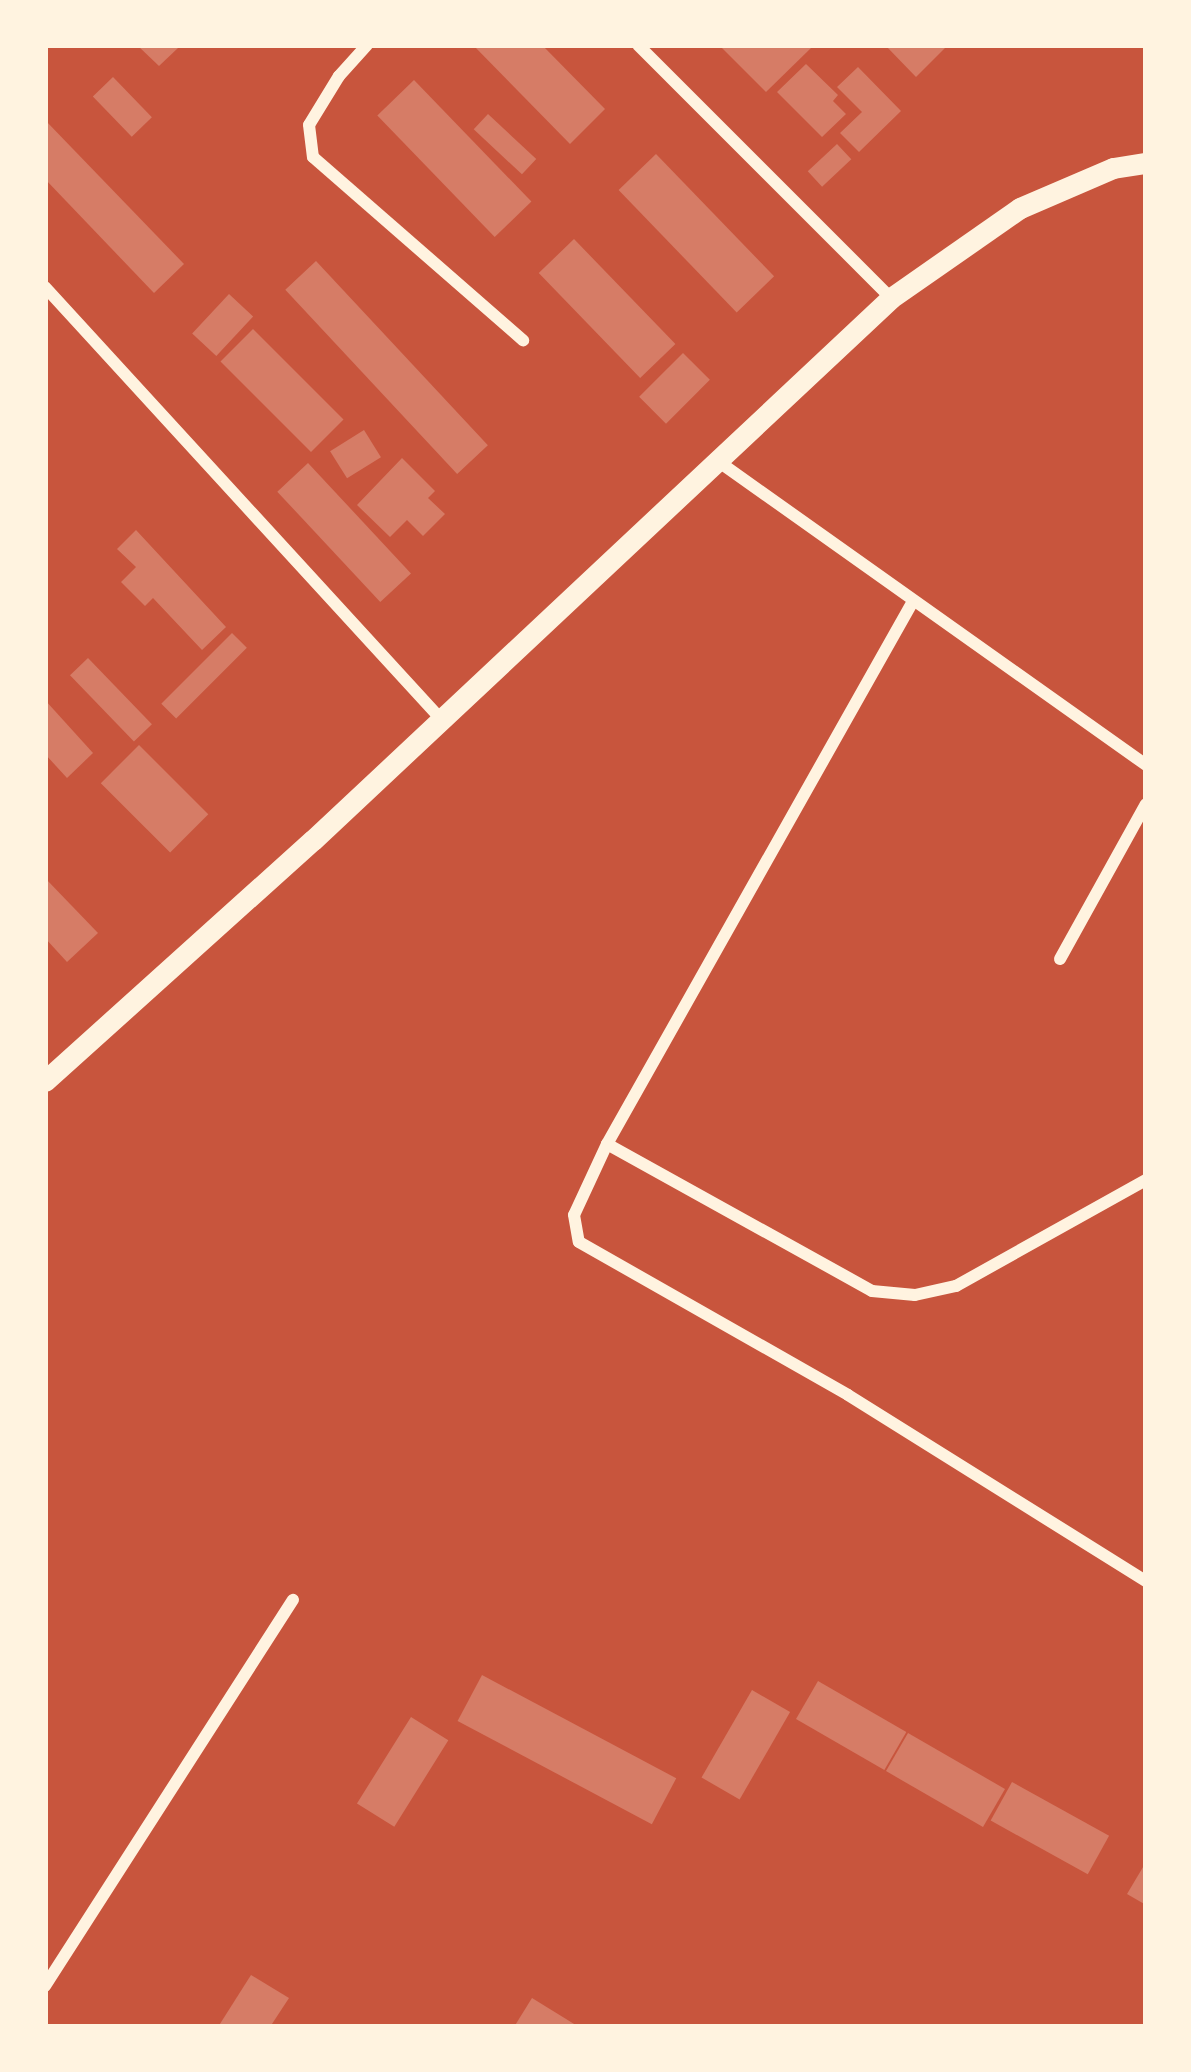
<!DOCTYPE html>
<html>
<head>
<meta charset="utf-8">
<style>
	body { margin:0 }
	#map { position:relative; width:1191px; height:2072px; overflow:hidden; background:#c8553d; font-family:Montserrat,sans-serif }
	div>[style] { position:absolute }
	.building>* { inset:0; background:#d67c66; transform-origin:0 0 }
	.minor>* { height:12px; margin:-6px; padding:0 6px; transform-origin:6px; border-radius:6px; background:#fff3e0 }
	.tertiary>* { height:21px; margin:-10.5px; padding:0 10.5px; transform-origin:10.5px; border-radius:10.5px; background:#fff3e0 }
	span { translate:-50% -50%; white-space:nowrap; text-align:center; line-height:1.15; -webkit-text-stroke:9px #fff3e0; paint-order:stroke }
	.frame { position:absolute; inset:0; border:48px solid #fff3e0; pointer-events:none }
</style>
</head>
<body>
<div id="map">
	<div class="building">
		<div style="clip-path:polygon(137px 45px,175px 45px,178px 48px,159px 66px)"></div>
		<div style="clip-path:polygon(473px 45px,542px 45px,605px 109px,570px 144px)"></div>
		<div style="clip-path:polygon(719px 45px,808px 45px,811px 48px,766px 92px)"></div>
		<div style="clip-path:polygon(885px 45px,948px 45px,916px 77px)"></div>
		<div style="clip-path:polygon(806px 64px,838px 95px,833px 101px,846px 114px,822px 137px,777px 92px)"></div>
		<div style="clip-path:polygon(858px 67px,901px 111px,859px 152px,840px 133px,862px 112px,837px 87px)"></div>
		<div style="left:113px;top:77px;width:56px;height:28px;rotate:46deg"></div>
		<div style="left:414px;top:80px;width:169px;height:51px;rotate:46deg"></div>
		<div style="left:488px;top:114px;width:66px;height:21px;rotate:43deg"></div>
		<div style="clip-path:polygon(45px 120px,184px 264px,154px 293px,45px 179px)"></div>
		<div style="left:837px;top:144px;width:21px;height:40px;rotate:47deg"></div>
		<div style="left:656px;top:154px;width:170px;height:52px;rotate:46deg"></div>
		<div style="left:574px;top:239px;width:146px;height:49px;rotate:46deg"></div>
		<div style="left:316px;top:261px;width:252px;height:42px;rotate:47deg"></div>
		<div style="left:229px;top:294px;width:33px;height:54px;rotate:43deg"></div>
		<div style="left:253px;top:329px;width:128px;height:46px;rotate:45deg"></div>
		<div style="left:683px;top:353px;width:38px;height:62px;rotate:45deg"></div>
		<div style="left:364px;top:430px;width:32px;height:40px;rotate:58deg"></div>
		<div style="clip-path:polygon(402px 458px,435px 491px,428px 498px,445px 514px,423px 536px,407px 520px,390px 537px,357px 505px)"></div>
		<div style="left:308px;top:463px;width:151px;height:42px;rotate:47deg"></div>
		<div style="clip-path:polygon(136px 530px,226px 627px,202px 650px,153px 598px,145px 606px,121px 582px,136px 567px,117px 549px)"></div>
		<div style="left:232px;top:633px;width:21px;height:100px;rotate:45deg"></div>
		<div style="left:88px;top:658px;width:92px;height:25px;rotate:46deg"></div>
		<div style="clip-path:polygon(45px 700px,93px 753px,67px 778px,45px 754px)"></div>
		<div style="left:139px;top:745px;width:98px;height:54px;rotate:45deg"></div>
		<div style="clip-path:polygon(45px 878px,98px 933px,67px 962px,45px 938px)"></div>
		<div style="left:482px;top:1675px;width:220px;height:52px;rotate:28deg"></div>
		<div style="left:818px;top:1681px;width:102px;height:44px;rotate:30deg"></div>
		<div style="left:752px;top:1690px;width:44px;height:101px;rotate:30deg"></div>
		<div style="left:411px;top:1717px;width:44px;height:102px;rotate:32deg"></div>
		<div style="left:908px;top:1733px;width:112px;height:44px;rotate:30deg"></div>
		<div style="left:1012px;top:1782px;width:111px;height:44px;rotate:29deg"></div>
		<div style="clip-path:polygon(1146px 1862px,1146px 1905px,1127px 1894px)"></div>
		<div style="clip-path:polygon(251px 1975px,289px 1998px,270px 2027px,218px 2027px)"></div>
		<div style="clip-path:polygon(532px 1998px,579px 2027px,514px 2027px)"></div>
	</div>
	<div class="minor">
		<div style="left:367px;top:45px;width:42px;rotate:132.1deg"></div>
		<div style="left:339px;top:76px;width:57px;rotate:121.5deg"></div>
		<div style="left:309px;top:125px;width:32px;rotate:83deg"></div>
		<div style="left:313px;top:157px;width:279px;rotate:41.1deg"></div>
		<div style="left:638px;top:45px;width:358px;rotate:45deg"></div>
		<div style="left:45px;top:287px;width:585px;rotate:47.5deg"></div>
		<div style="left:715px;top:459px;width:529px;rotate:35.37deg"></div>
		<div style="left:912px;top:603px;width:621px;rotate:119.41deg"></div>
		<div style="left:607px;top:1144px;width:78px;rotate:114.9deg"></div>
		<div style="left:574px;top:1215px;width:27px;rotate:80deg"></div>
		<div style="left:579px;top:1242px;width:309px;rotate:29.6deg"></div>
		<div style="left:848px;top:1395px;width:351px;rotate:32deg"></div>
		<div style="left:1060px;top:959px;width:177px;rotate:-61deg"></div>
		<div style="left:607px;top:1144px;width:303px;rotate:29deg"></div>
		<div style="left:872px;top:1291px;width:43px;rotate:5.3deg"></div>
		<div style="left:915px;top:1295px;width:42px;rotate:-12.4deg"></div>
		<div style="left:956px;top:1286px;width:218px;rotate:-29.2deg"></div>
		<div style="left:45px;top:1986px;width:459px;rotate:-57.3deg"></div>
	</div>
	<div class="tertiary">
		<div style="left:45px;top:1081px;width:360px;rotate:-42deg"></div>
		<div style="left:313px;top:840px;width:792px;rotate:-43.16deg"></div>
		<div style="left:891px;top:298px;width:157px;rotate:-34.9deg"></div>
		<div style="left:1020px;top:208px;width:101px;rotate:-23.3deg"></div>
		<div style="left:1113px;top:168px;width:33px;rotate:-9deg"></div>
	</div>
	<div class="frame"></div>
</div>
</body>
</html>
